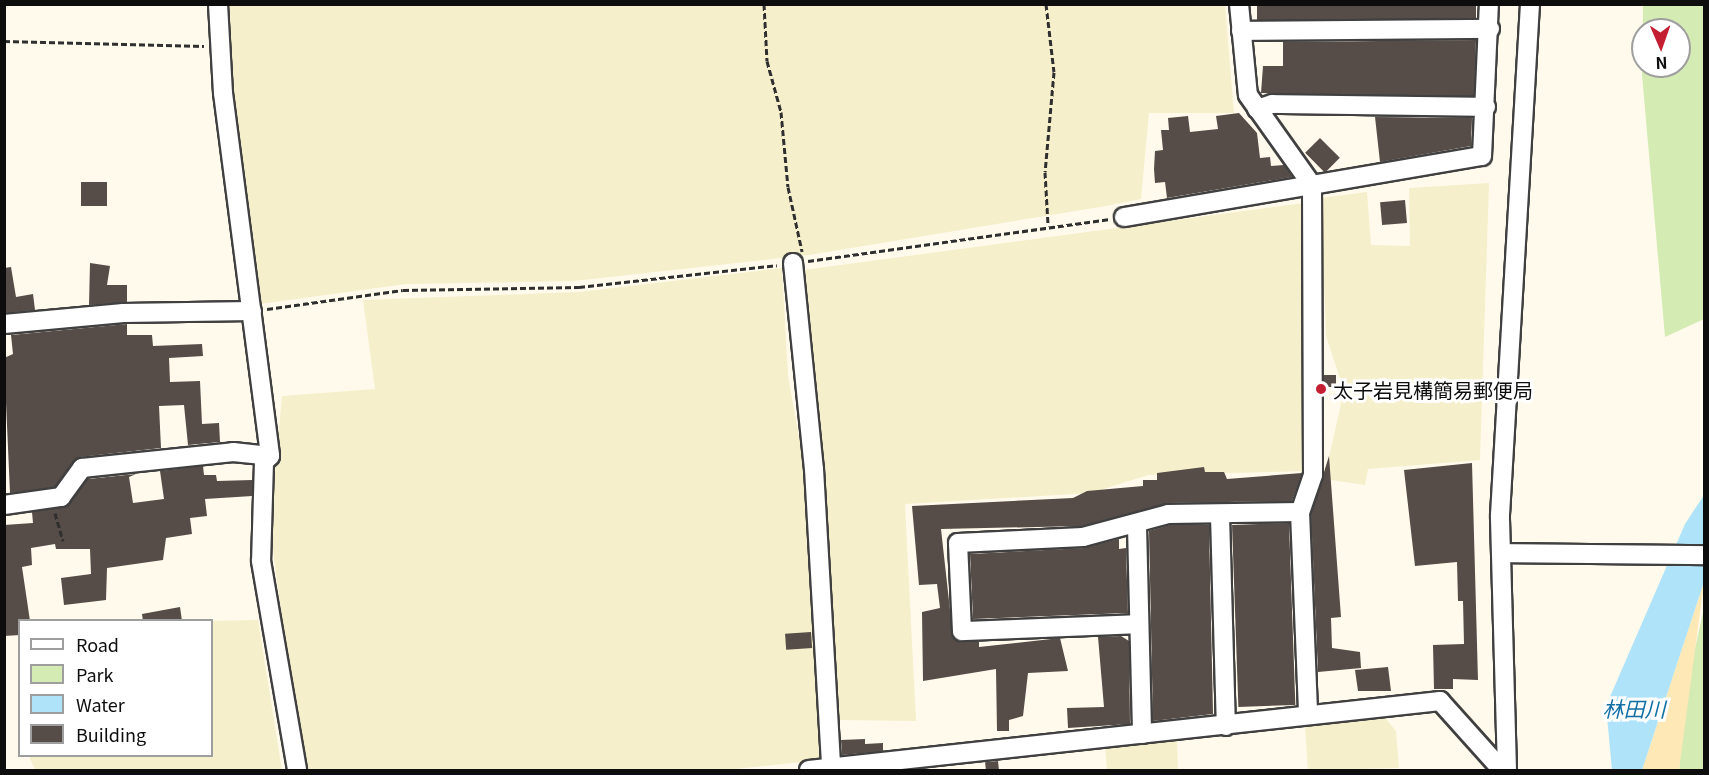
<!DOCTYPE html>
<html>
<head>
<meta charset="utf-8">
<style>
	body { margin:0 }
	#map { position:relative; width:1709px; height:775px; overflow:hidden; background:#fffaec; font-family:Georgia,"Noto Sans JP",serif }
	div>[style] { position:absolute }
	.farmland>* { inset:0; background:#f6efcb }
	.green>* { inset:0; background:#d5ebb4 }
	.sand>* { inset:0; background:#fde8b6 }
	.water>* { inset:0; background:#aee3f9 }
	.building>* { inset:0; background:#564c48; transform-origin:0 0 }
	.path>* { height:3px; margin-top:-1.5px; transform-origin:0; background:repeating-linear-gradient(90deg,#2f2f2f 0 6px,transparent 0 9px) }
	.roads { filter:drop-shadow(2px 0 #404040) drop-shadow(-2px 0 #404040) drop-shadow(0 2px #404040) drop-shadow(0 -2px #404040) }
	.minor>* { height:18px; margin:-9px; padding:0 9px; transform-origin:9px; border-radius:9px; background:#fff }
	.dots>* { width:16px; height:16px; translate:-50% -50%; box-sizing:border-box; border:3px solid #fff; border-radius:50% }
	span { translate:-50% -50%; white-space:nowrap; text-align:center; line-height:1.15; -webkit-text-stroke:6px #fff; paint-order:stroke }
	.poi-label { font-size:20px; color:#0d0d0d }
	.left { translate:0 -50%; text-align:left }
	.water-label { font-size:21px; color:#106fa4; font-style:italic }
	.frame { position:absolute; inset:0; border:6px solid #0d0d0d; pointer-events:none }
	.legend { position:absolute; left:18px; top:619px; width:195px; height:138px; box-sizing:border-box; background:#fff; border:2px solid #9e9e9e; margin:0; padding:8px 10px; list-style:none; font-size:18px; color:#0d0d0d }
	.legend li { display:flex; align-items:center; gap:12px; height:30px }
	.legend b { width:30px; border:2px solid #9e9e9e }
	.north { position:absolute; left:1631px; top:18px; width:60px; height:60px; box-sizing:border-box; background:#fff; border:2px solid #9e9e9e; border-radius:50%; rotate:178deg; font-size:16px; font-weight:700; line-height:24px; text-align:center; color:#0d0d0d }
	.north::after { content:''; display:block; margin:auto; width:21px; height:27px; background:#c31e32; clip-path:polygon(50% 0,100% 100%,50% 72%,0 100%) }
</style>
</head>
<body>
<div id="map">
	<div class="farmland">
		<div style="clip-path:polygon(227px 5px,1225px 5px,1234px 113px,1149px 113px,1141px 199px,1106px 206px,809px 255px,574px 281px,406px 284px,260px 304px,231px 94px)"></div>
		<div style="clip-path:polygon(1489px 183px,1480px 460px,1368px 469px,1365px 485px,1324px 479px,1344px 391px,1326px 336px,1321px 198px,1367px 192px,1371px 245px,1410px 246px,1409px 188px)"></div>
		<div style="clip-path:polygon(1304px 203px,1307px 471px,1148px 475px,1091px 493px,905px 504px,916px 721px,837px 720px,806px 365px,803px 270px)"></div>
		<div style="clip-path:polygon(782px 268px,788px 376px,806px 476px,821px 760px,725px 770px,302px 770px,270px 527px,282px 396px,375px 389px,363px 300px,579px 292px)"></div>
		<div style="clip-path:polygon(258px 620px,282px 770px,35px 770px,29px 756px,212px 756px,212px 621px)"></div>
		<div style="clip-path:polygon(1380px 712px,1396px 731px,1399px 768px,1308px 770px,1305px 726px)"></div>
		<div style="clip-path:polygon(1177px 739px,1178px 770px,1107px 770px,1105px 746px)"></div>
	</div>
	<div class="green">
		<div style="clip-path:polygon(evenodd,1643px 5px,1704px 5px,1704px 319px,1665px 337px,1642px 75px,1643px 5px,1643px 30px,1679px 30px,1679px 66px,1643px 66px,1643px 30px)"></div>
		<div style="clip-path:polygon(1704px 608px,1704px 770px,1679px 770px,1685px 693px)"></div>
	</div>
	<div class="sand">
		<div style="clip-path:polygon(1704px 582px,1679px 770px,1642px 770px)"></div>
	</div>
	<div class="water">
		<div style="clip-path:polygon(1704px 495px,1704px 582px,1642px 770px,1612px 770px,1606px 706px,1685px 524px)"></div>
	</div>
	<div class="building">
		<div style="left:1257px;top:4px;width:219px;height:16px"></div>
		<div style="clip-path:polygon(1476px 40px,1474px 96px,1261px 93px,1263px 66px,1283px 66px,1283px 42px)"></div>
		<div style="clip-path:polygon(1239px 113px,1257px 133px,1260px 158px,1270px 157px,1271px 166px,1284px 165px,1292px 177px,1167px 198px,1165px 182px,1155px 183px,1154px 169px,1155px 151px,1163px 150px,1161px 130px,1169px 130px,1168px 118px,1188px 116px,1190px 132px,1218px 129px,1216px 116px)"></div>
		<div style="clip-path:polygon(1375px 117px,1472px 118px,1471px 146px,1380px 162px)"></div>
		<div style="left:1320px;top:138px;width:28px;height:21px;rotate:45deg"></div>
		<div style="left:81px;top:182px;width:26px;height:24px"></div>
		<div style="left:1405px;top:200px;width:23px;height:25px;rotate:85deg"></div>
		<div style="clip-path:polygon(90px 263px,110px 266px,107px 285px,127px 285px,127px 302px,89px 305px)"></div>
		<div style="clip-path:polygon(11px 267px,16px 297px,33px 294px,35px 310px,4px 313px,4px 268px)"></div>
		<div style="clip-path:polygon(127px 324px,127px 335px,152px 335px,153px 346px,202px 344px,203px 356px,169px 358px,170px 382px,200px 381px,202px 424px,219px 423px,220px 442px,188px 445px,184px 405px,159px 406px,161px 448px,80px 457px,55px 487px,10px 493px,4px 358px,13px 354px,11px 335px)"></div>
		<div style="left:1324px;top:375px;width:12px;height:12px"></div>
		<div style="clip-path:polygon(1329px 456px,1341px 617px,1331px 618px,1332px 648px,1360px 652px,1361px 668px,1318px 672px,1311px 514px)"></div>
		<div style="clip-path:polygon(1472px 463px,1478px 680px,1453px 679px,1453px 689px,1434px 689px,1433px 645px,1464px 644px,1463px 601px,1458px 601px,1457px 562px,1415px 566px,1404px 470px)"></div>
		<div style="clip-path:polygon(203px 466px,204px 475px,216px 475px,217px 481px,252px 480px,252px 496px,205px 499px,207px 516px,190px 518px,192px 534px,166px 538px,163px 560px,107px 568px,106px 600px,64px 605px,61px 578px,91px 574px,90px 549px,56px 549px,55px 544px,31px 548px,32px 565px,22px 567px,30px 621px,20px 621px,20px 635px,4px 636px,4px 525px,33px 523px,32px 512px,66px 507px,88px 479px,136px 474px,129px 477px,133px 503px,164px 499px,160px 471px)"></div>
		<div style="clip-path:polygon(1204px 467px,1205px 472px,1224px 472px,1227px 479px,1302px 473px,1292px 501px,1168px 503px,1081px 526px,941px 529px,953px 637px,979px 642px,979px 647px,1060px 638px,1068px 671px,1028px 673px,1023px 716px,1009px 720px,1009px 731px,997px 731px,996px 669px,923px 681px,922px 612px,940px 608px,937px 584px,919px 585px,912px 506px,1073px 498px,1087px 491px,1143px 486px,1143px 480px,1157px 480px,1157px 473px)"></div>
		<div style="left:1289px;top:523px;width:182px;height:57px;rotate:88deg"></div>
		<div style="clip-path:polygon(1170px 525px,1209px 525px,1213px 714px,1153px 721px,1149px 531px)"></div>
		<div style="clip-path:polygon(1119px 539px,1119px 549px,1126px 548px,1128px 613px,973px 619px,970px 554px,1084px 548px)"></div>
		<div style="clip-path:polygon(180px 607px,182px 621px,143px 621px,142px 614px)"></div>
		<div style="left:811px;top:632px;width:16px;height:26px;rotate:86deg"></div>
		<div style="clip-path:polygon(1121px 636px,1129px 641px,1130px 724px,1068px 728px,1067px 708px,1104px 707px,1098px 637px)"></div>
		<div style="clip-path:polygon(1388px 667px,1391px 691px,1358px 691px,1355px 670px)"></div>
		<div style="clip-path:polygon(865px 739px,865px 744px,883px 743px,883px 751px,842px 755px,841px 740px)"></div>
		<div style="left:998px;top:761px;width:10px;height:13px;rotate:84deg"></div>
	</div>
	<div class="path">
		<div style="left:764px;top:4px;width:57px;rotate:87deg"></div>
		<div style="left:767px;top:61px;width:53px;rotate:74.6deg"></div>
		<div style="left:781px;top:112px;width:75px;rotate:84.7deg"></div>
		<div style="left:788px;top:187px;width:66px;rotate:77.7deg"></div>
		<div style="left:1046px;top:4px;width:68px;rotate:83.3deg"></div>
		<div style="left:1054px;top:72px;width:100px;rotate:95.1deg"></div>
		<div style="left:1045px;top:172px;width:52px;rotate:86.7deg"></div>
		<div style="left:4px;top:41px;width:200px;rotate:1.4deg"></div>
		<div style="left:808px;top:261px;width:305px;rotate:-7.9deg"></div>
		<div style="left:267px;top:309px;width:137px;rotate:-8deg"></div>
		<div style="left:403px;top:290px;width:176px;rotate:-1deg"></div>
		<div style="left:579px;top:287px;width:199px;rotate:-6.3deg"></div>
		<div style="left:55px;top:513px;width:29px;rotate:74deg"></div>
	</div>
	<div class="roads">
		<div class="minor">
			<div style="left:218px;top:4px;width:89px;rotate:86.8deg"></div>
			<div style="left:223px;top:93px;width:366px;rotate:82.6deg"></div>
			<div style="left:270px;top:456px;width:8px;rotate:135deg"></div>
			<div style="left:264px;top:462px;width:99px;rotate:91.7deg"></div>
			<div style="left:261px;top:561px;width:212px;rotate:80.2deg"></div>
			<div style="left:1239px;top:4px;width:91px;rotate:84.4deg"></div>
			<div style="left:1248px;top:95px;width:110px;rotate:54.6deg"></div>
			<div style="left:1312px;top:185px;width:290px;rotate:89.8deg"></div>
			<div style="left:1313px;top:475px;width:39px;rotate:109deg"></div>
			<div style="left:1300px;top:512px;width:203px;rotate:87.7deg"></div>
			<div style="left:1241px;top:31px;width:249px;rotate:-0.5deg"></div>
			<div style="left:1257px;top:109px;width:16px;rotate:-18deg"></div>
			<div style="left:1272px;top:104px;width:214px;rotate:0.8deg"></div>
			<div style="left:1124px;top:217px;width:363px;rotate:-9.7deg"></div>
			<div style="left:1482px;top:156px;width:152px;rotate:-87.4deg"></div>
			<div style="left:793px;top:263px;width:207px;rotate:84.2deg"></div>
			<div style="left:814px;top:469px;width:299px;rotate:86.7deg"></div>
			<div style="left:4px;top:324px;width:120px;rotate:-5.3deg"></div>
			<div style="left:123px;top:313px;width:129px;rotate:-0.9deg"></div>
			<div style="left:4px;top:505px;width:58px;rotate:-8deg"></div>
			<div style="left:61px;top:497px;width:36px;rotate:-54deg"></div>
			<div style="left:82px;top:468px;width:152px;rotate:-6deg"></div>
			<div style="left:233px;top:452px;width:37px;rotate:6deg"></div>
			<div style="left:1220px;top:515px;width:211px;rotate:88.4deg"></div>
			<div style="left:1137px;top:526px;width:208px;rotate:88.6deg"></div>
			<div style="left:1501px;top:553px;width:203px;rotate:0.6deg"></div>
			<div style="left:1139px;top:624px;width:177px;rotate:177.7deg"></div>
			<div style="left:962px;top:631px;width:88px;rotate:-92.6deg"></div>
			<div style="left:958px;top:543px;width:125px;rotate:-2.7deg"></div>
			<div style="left:1083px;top:537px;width:88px;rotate:-15.1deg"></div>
			<div style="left:1168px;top:514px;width:132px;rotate:-0.9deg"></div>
			<div style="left:809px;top:770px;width:635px;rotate:-6.24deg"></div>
			<div style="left:1440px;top:701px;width:93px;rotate:48.1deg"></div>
			<div style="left:1507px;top:770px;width:255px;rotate:-91.6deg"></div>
			<div style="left:1500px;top:515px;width:512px;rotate:-86.64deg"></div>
		</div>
	</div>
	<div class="dots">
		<div style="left:1321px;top:389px;background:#c31e32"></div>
	</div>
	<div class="poi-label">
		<span class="left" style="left:1333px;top:389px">太子岩見構簡易郵便局</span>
	</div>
	<div class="water-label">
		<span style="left:1634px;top:708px">林田川</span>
	</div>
	<div class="frame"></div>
	<ul class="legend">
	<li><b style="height:8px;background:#fff"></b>Road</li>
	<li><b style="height:16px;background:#d5ebb4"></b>Park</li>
	<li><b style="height:16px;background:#aee3f9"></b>Water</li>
	<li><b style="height:16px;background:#564c48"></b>Building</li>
	</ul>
	<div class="north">N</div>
</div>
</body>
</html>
